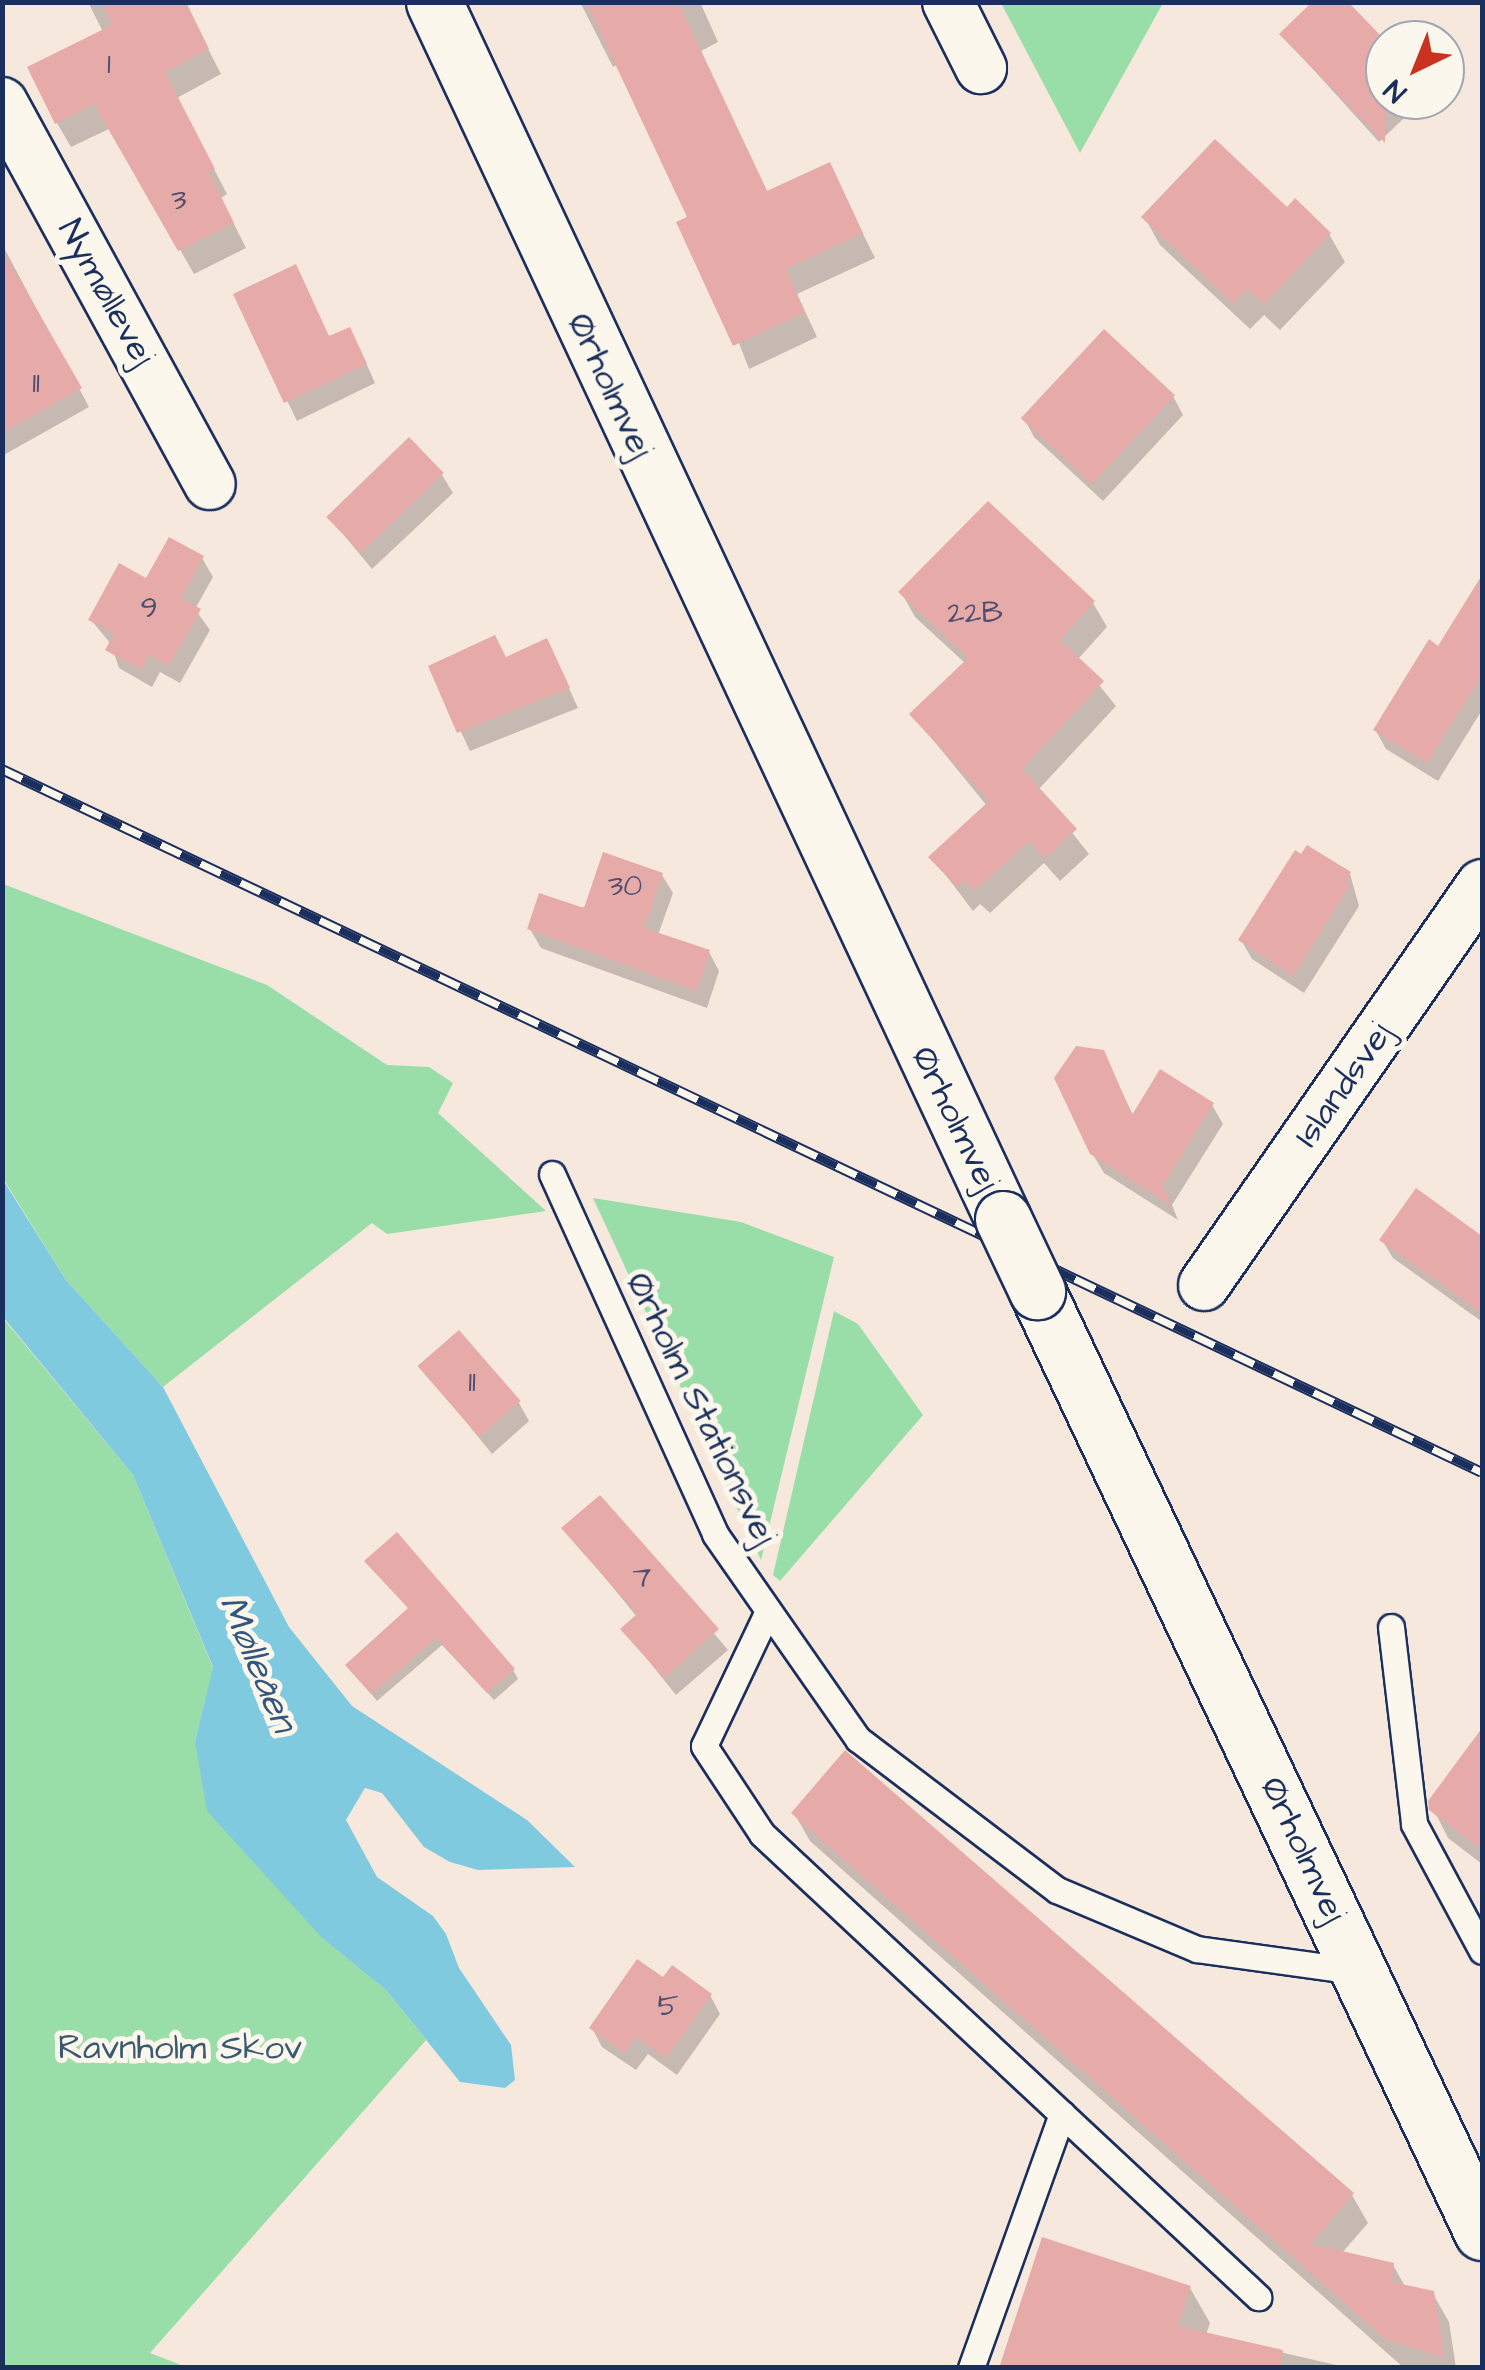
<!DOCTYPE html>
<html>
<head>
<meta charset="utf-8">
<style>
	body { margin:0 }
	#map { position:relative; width:1485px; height:2370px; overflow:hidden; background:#f7e8de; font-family:"Architects Daughter",sans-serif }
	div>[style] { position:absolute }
	.green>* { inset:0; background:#99dda8 }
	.water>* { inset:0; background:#80cae0 }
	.shadow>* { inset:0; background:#0003 }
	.building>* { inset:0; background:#e6aaa8; transform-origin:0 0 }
	.roads { filter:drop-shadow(2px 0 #1b2f5e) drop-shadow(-2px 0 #1b2f5e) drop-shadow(0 2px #1b2f5e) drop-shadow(0 -2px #1b2f5e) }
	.service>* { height:25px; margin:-12.5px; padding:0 12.5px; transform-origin:12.5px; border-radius:12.5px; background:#fbf7ec }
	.minor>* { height:50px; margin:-25px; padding:0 25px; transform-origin:25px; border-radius:25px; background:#fbf7ec }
	.tertiary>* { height:55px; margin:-27.5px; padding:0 27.5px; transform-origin:27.5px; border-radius:27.5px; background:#fbf7ec }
	.rail>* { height:11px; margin-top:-5.5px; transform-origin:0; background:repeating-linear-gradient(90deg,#fbf7ec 0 22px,#1b2f5e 0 44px); box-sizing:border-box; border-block:2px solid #1b2f5e }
	.bridges { filter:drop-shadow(2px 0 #1b2f5e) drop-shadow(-2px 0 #1b2f5e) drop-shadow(0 2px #1b2f5e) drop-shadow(0 -2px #1b2f5e) }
	.tertiary-bridge>* { height:55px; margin:-27.5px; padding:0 27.5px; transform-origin:27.5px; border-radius:27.5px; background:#fbf7ec }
	span { translate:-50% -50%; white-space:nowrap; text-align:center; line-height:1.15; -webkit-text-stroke:10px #fbf7ec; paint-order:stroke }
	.number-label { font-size:30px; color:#4e4e70 }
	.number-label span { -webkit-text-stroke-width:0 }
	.street-label { font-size:35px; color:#1b2f5e }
	.park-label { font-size:35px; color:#3a5a70 }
	.water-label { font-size:38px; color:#34567e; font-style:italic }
	.frame { position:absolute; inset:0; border:5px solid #1b2f5e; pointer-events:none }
	.north { position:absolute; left:1365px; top:20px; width:100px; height:100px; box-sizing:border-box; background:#fbf7ec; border:2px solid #a1a7b3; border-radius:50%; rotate:223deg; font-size:28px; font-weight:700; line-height:40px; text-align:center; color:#1b2f5e }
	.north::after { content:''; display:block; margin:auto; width:35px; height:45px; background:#c8321e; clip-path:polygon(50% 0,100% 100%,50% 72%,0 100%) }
</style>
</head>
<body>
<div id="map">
	<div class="green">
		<div style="clip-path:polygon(1001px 3px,1163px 3px,1080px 153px)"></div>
		<div style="clip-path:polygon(3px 884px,267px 985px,387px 1065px,429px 1067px,453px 1083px,438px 1113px,546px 1211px,387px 1234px,372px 1223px,163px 1387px,66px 1280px,3px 1178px)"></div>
		<div style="clip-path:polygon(593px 1198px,741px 1222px,834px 1257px,761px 1560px)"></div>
		<div style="clip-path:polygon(834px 1311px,858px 1324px,923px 1415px,780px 1581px,773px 1575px)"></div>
		<div style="clip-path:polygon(2px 1317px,133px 1475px,213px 1668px,195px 1741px,323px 1939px,386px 1990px,426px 2040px,150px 2353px,186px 2367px,3px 2367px)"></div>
	</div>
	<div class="water">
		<div style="clip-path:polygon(2px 1178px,66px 1280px,163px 1387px,289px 1627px,352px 1706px,527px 1820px,575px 1867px,478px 1870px,450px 1862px,424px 1847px,382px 1793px,365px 1788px,346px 1820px,377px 1877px,433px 1916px,446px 1934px,459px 1968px,511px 2045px,515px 2080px,505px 2088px,460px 2082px,386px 1990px,323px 1939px,207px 1811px,195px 1741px,213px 1667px,133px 1475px,3px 1317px)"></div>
	</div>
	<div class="shadow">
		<div style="clip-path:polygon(88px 2px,171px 2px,200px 33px,221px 74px,177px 98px,227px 194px,221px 198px,246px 248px,194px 274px,111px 128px,71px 147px,57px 123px,103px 32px)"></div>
		<div style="clip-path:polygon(580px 2px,700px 2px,718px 42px,701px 51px,768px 193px,829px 165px,875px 258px,797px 294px,817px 337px,749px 369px,691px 218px,618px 64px,613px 67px)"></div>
		<div style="clip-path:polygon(1282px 35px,1385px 44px,1385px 100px,1423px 100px,1379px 142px)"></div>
		<div style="clip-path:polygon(1287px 210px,1329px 234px,1345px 262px,1280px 330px,1264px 315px,1250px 329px,1160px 245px,1145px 218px)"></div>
		<div style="clip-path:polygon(2px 244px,89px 407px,2px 456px)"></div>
		<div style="clip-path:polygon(236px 295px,360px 349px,375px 383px,297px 421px)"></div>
		<div style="clip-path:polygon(1173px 396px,1183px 415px,1103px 501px,1034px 437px,1024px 418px)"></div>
		<div style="clip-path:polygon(442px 475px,453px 493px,372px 569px,329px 517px)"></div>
		<div style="clip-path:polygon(988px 505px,1093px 603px,1107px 627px,1078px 659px,1116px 706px,1038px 790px,1089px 854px,1060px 881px,1044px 863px,990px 913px,980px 904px,973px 911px,932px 857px,987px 806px,912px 714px,966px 664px,915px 617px,901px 592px)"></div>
		<div style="clip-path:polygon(202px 558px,213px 577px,195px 609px,210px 630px,180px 683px,160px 672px,152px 687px,119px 668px,111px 644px,91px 620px,147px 582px)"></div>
		<div style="clip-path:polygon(506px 660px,556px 660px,578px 708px,470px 751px,431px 668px)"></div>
		<div style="clip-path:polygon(1481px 663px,1482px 710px,1438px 781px,1386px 749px,1376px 731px)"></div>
		<div style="clip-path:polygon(1350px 874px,1359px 906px,1304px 993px,1252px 959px,1241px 940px)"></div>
		<div style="clip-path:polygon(662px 875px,673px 893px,658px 935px,709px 952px,719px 971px,707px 1008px,541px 948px,530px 929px)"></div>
		<div style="clip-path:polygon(1103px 1053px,1134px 1117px,1212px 1105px,1223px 1124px,1172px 1205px,1178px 1220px,1104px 1173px,1092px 1153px)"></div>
		<div style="clip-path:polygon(1416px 1192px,1482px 1239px,1481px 1321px,1393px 1258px,1382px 1240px)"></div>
		<div style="clip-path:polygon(421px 1366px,519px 1403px,529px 1421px,492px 1454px)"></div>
		<div style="clip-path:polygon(600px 1498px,728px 1650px,676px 1695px,623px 1629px,637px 1617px,565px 1529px)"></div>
		<div style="clip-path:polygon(368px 1562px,513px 1670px,518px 1679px,494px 1700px,442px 1645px,377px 1701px,348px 1666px,410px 1610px)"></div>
		<div style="clip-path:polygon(1482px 1732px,1482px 1864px,1448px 1838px,1430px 1802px)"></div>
		<div style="clip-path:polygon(846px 1753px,1352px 2195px,1368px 2223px,1342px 2253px,1393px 2265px,1406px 2288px,1433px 2294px,1449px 2322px,1456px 2368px,1404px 2368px,810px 1841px,794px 1813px)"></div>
		<div style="clip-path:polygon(664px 1981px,710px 1995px,720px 2014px,677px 2075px,648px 2054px,636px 2070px,602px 2047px,592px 2028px)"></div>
		<div style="clip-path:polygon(1190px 2288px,1210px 2323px,1206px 2335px,1349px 2368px,1002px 2368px)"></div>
	</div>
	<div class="building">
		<div style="clip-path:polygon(101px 2px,186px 2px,209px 49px,165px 72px,215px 169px,209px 172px,234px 223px,178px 251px,94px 104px,55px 124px,27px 67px,112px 25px)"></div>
		<div style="clip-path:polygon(586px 2px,678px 2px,767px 191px,830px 162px,863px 233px,786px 269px,805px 312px,733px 346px,676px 222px,687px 217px)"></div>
		<div style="clip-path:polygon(1312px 2px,1348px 2px,1385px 40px,1385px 143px,1279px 34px)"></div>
		<div style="clip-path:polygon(1215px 139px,1287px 207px,1295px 198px,1331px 233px,1264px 304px,1247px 289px,1233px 303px,1141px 217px)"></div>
		<div style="clip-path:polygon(2px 249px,82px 388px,2px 433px)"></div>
		<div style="clip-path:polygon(296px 264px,329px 336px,350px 327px,367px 364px,284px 403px,233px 294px)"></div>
		<div style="left:1104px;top:329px;width:97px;height:122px;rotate:43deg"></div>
		<div style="left:409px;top:437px;width:50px;height:115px;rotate:46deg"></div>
		<div style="clip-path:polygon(988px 501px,1095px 601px,1060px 640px,1104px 681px,1022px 769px,1077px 829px,1045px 858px,1029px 841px,974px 891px,965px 881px,958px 888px,928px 857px,989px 801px,909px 714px,968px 658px,898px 592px)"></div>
		<div style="clip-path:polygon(169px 537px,204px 556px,181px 598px,201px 609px,169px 666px,149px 655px,141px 670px,105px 650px,114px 634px,88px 620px,119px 563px,146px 578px)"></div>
		<div style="clip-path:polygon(1482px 575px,1482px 675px,1427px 763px,1373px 730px,1429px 639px,1438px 646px)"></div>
		<div style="clip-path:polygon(495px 635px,506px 657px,547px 638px,570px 688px,457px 733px,428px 666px)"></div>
		<div style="clip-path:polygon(1307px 845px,1351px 872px,1346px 882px,1350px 885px,1293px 976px,1238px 940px,1295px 850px,1301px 854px)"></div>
		<div style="clip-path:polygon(603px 852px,663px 873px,644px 928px,710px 950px,697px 991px,527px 929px,539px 893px,584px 908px)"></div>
		<div style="clip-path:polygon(1076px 1046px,1104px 1050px,1132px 1115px,1160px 1069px,1214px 1103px,1163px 1185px,1172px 1206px,1090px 1154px,1054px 1078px)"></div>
		<div style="clip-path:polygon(1416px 1188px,1482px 1236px,1482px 1313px,1379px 1240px)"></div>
		<div style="left:459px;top:1330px;width:94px;height:55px;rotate:49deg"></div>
		<div style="clip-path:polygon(600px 1495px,719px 1629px,664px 1678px,620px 1629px,637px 1614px,561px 1528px)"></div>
		<div style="clip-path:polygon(397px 1532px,515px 1669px,487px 1693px,436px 1638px,371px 1694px,345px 1665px,408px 1608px,364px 1561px)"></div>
		<div style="clip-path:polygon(1482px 1728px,1482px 1850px,1429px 1810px,1428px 1801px)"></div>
		<div style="clip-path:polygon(845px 1750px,1354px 2193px,1311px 2244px,1394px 2263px,1392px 2282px,1434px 2291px,1444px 2358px,1384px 2338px,791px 1813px)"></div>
		<div style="clip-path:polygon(637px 1959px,663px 1977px,672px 1965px,712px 1994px,666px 2058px,636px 2037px,625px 2053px,589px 2028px)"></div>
		<div style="clip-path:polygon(1042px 2237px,1191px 2286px,1178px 2326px,1283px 2350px,1281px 2368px,999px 2368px)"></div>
	</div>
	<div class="roads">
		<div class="service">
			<div style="left:552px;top:1174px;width:395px;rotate:65.6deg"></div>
			<div style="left:715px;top:1534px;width:250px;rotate:55.1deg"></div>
			<div style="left:858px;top:1739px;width:250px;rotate:37.2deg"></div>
			<div style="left:1057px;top:1890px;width:152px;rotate:22.9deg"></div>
			<div style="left:1197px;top:1949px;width:161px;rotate:7.9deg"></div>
			<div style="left:768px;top:1611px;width:149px;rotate:115.4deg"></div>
			<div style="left:704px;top:1746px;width:105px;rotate:56.6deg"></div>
			<div style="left:762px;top:1834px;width:679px;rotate:43.03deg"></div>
			<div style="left:1391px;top:1627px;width:198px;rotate:83.3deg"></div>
			<div style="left:1414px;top:1824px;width:144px;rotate:61.8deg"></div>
			<div style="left:971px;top:2368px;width:270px;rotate:-70.3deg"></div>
		</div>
		<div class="minor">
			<div style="left:948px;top:2px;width:74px;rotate:63.4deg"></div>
			<div style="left:2px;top:103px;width:434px;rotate:61.4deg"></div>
			<div style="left:1204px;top:1285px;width:487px;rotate:-55.2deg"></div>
		</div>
		<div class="tertiary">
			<div style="left:434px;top:2px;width:1343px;rotate:64.94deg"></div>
			<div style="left:1037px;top:1291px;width:1041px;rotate:64.69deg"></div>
		</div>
	</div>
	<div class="rail">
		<div style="left:2px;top:769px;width:1638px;rotate:25.41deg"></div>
	</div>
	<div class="bridges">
		<div class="tertiary-bridge">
			<div style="left:1003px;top:1219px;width:80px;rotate:64.7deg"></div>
		</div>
	</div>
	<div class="number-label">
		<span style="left:109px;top:64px">1</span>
		<span style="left:179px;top:200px">3</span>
		<span style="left:36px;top:383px">11</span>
		<span style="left:149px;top:608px">9</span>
		<span style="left:975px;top:613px">22B</span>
		<span style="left:625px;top:886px">30</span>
		<span style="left:472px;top:1382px">11</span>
		<span style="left:642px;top:1578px">7</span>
		<span style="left:668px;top:2006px">5</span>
	</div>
	<div class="street-label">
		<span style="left:106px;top:293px;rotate:61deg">Nymøllevej</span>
		<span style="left:610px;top:386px;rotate:65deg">Ørholmvej</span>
		<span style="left:1344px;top:1085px;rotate:-55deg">Islandsvej</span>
		<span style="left:955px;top:1119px;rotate:64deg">Ørholmvej</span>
		<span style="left:701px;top:1409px;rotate:64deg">Ørholm Stationsvej</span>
		<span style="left:1303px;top:1850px;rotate:65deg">Ørholmvej</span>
	</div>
	<div class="park-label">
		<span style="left:180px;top:2048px">Ravnholm Skov</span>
	</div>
	<div class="water-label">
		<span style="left:257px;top:1664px;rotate:67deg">Mølleåen</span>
	</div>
	<div class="frame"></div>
	<div class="north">N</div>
</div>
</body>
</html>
